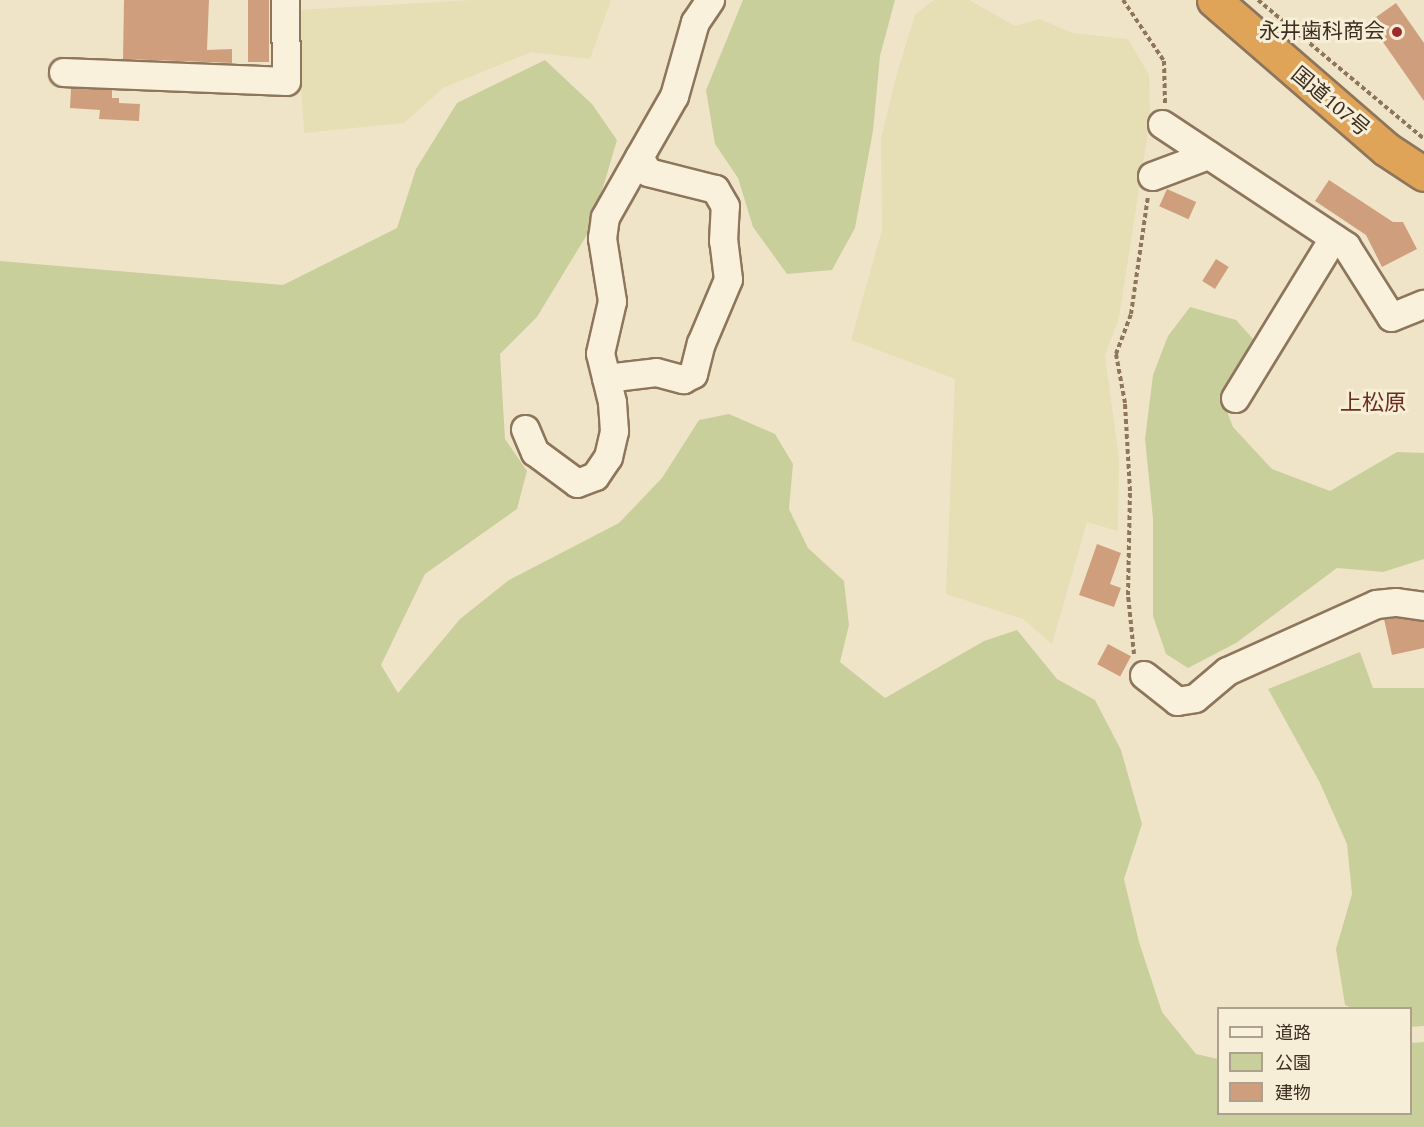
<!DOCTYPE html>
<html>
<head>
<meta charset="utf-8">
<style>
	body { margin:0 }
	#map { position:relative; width:1424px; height:1127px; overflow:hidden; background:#f0e4c8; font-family:Spectral,"Noto Sans JP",serif }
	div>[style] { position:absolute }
	.farmland>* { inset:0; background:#e6deb5 }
	.green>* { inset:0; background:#c9cf9b }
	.building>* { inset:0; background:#cf9f7d; transform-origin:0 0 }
	.path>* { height:4px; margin-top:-2px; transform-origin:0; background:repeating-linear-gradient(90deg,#8d765c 0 4.5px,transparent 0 7.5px) }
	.roads { filter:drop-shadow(2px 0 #8d765c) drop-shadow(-2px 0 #8d765c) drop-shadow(0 2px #8d765c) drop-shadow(0 -2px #8d765c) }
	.minor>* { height:27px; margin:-13.5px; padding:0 13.5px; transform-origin:13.5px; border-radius:13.5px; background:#faf1dc }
	.highway>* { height:33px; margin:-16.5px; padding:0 16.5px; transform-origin:16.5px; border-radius:16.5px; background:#e0a458 }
	.dots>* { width:16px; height:16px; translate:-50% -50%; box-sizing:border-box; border:3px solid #f7eed8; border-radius:50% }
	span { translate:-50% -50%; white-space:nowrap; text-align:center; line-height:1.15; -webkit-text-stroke:6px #f7eed8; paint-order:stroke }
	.poi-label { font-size:21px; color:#3d2e20 }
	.right { translate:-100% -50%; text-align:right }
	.street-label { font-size:21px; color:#3d2e20 }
	.neighbourhood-label { font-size:22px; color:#6b2e1e }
	.legend { position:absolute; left:1217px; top:1007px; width:195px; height:108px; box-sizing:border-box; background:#f7eed8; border:2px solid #ada18e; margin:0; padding:8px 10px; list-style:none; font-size:18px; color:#3d2e20 }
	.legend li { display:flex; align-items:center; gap:12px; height:30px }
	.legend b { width:30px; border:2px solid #ada18e }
</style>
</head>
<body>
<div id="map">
	<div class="farmland">
		<div style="clip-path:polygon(473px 0,611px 0,590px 59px,531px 52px,443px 88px,404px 123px,304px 133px,297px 10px)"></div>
		<div style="clip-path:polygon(934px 0,969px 0,1015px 26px,1040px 19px,1072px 33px,1128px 39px,1149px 75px,1150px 118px,1119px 318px,1105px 355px,1119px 459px,1118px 531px,1087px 522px,1052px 644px,1023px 619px,946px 594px,955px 379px,851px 340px,882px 230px,881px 139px,897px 73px,915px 15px)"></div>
	</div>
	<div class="green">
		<div style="clip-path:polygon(743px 0,895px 0,880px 56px,873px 131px,855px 228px,832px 270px,787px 274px,753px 227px,738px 178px,715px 144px,706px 90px)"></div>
		<div style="clip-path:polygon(545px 60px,592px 104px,617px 140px,591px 228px,537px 317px,500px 354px,505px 439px,527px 471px,517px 509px,425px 574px,381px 665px,398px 693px,460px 619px,509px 580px,619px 523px,662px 478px,699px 420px,729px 414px,775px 434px,793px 464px,789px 509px,808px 548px,844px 581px,849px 625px,840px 662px,885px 698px,984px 641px,1017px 630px,1057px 679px,1095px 700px,1121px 750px,1142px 824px,1124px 879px,1139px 942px,1162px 1012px,1196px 1054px,1218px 1059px,1218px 1114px,1410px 1114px,1411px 1043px,1424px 1042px,1424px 1127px,0 1127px,0 261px,283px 285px,397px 228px,416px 169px,457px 103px)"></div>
		<div style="clip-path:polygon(1190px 307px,1236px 320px,1254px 340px,1220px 393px,1233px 427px,1272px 469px,1330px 491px,1397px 452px,1424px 453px,1424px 559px,1383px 572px,1337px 568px,1236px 643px,1188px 668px,1166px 654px,1153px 616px,1153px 519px,1145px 439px,1153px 375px,1168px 336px)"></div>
		<div style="clip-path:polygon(1360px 652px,1373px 688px,1424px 688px,1424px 1026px,1411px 1027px,1410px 1008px,1352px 1008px,1345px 1005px,1336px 949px,1352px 894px,1347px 844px,1319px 781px,1268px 689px)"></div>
	</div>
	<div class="building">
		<div style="clip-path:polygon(124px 0,209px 0,207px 50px,232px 49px,232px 63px,123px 59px)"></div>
		<div style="left:248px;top:0;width:21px;height:62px"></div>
		<div style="clip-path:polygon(1396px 3px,1424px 43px,1424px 101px,1369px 22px)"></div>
		<div style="clip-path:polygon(71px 88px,112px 90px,112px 98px,119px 98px,119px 103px,140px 104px,139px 121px,99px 119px,100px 110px,70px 108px)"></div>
		<div style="clip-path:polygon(1329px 180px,1393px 222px,1403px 222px,1417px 249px,1382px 267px,1366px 235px,1315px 201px)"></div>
		<div style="left:1167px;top:189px;width:32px;height:19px;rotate:24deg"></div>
		<div style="left:1216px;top:259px;width:15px;height:26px;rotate:32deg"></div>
		<div style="clip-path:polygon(1097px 544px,1121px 553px,1110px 584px,1121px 588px,1114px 607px,1079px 595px)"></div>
		<div style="clip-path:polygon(1396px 618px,1424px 621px,1424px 648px,1392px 655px,1384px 619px)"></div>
		<div style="left:1108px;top:644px;width:26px;height:23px;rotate:28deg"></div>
	</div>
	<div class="path">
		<div style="left:1123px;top:0;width:73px;rotate:56.1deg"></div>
		<div style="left:1164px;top:61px;width:42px;rotate:88.6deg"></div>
		<div style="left:1258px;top:0;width:217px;rotate:39.9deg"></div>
		<div style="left:1134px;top:654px;width:59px;rotate:-95.8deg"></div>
		<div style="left:1128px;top:595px;width:104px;rotate:-88.9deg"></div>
		<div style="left:1130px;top:491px;width:88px;rotate:-93.3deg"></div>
		<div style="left:1125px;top:403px;width:50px;rotate:-100.4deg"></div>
		<div style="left:1116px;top:354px;width:43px;rotate:-69.4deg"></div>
		<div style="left:1131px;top:314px;width:119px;rotate:-81.8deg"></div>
	</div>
	<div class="roads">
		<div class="minor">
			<div style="left:63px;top:72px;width:223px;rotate:2.3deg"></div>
			<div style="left:286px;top:81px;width:81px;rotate:-90.7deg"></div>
			<div style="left:1162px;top:124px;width:221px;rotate:33.5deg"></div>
			<div style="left:1346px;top:246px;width:84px;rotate:57.6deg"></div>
			<div style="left:1391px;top:317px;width:35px;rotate:-22deg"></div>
			<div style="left:1152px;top:176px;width:60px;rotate:-20.6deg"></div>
			<div style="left:606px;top:378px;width:50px;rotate:-6.8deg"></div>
			<div style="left:656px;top:372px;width:28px;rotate:15deg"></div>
			<div style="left:683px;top:379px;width:11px;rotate:-27deg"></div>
			<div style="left:693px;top:374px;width:32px;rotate:-76deg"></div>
			<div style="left:701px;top:343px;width:69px;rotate:-67.1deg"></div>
			<div style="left:728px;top:279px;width:38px;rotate:-97deg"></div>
			<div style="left:723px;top:241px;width:35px;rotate:-87deg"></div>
			<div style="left:725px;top:206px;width:20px;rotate:-120deg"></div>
			<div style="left:715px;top:189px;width:69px;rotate:-165.8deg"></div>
			<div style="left:648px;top:172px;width:17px;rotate:-121deg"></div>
			<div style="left:639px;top:157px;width:70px;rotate:-60.2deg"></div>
			<div style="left:674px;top:96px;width:77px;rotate:-74.2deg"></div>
			<div style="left:695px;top:22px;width:27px;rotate:-56deg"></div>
			<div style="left:1235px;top:398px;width:188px;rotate:-58.5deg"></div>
			<div style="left:525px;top:429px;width:25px;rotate:67deg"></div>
			<div style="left:535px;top:452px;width:52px;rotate:36.4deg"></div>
			<div style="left:577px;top:483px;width:19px;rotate:-21deg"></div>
			<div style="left:595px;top:476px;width:23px;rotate:-56deg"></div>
			<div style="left:608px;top:457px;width:27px;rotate:-77deg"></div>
			<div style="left:614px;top:431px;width:29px;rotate:-94deg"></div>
			<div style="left:612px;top:402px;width:50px;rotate:-103.8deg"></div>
			<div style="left:600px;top:353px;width:53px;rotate:-77deg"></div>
			<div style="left:612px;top:301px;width:64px;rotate:-99deg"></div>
			<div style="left:602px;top:238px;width:21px;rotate:-82deg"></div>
			<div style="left:605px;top:217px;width:69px;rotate:-60.5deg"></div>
			<div style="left:1144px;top:675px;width:42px;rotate:38.2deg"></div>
			<div style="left:1177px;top:701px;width:18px;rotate:-9deg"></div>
			<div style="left:1195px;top:698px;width:42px;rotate:-40.2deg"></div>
			<div style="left:1227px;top:671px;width:163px;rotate:-24.2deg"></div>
			<div style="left:1376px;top:604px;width:20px;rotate:-6deg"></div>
			<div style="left:1396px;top:602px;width:28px;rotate:8deg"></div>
		</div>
		<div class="highway">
			<div style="left:1214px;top:0;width:228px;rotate:40.9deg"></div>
			<div style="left:1386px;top:149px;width:45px;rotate:33.3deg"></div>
		</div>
	</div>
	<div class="dots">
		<div style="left:1397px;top:32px;background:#9e2a2b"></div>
	</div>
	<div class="poi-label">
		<span class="right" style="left:1385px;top:32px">永井歯科商会</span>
	</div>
	<div class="street-label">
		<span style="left:1330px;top:102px;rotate:40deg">国道107号</span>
	</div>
	<div class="neighbourhood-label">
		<span style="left:1373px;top:404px">上松原</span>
	</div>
	<ul class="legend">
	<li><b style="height:8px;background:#faf1dc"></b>道路</li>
	<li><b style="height:16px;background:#c9cf9b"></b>公園</li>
	<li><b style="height:16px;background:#cf9f7d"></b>建物</li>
	</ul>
</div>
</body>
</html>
